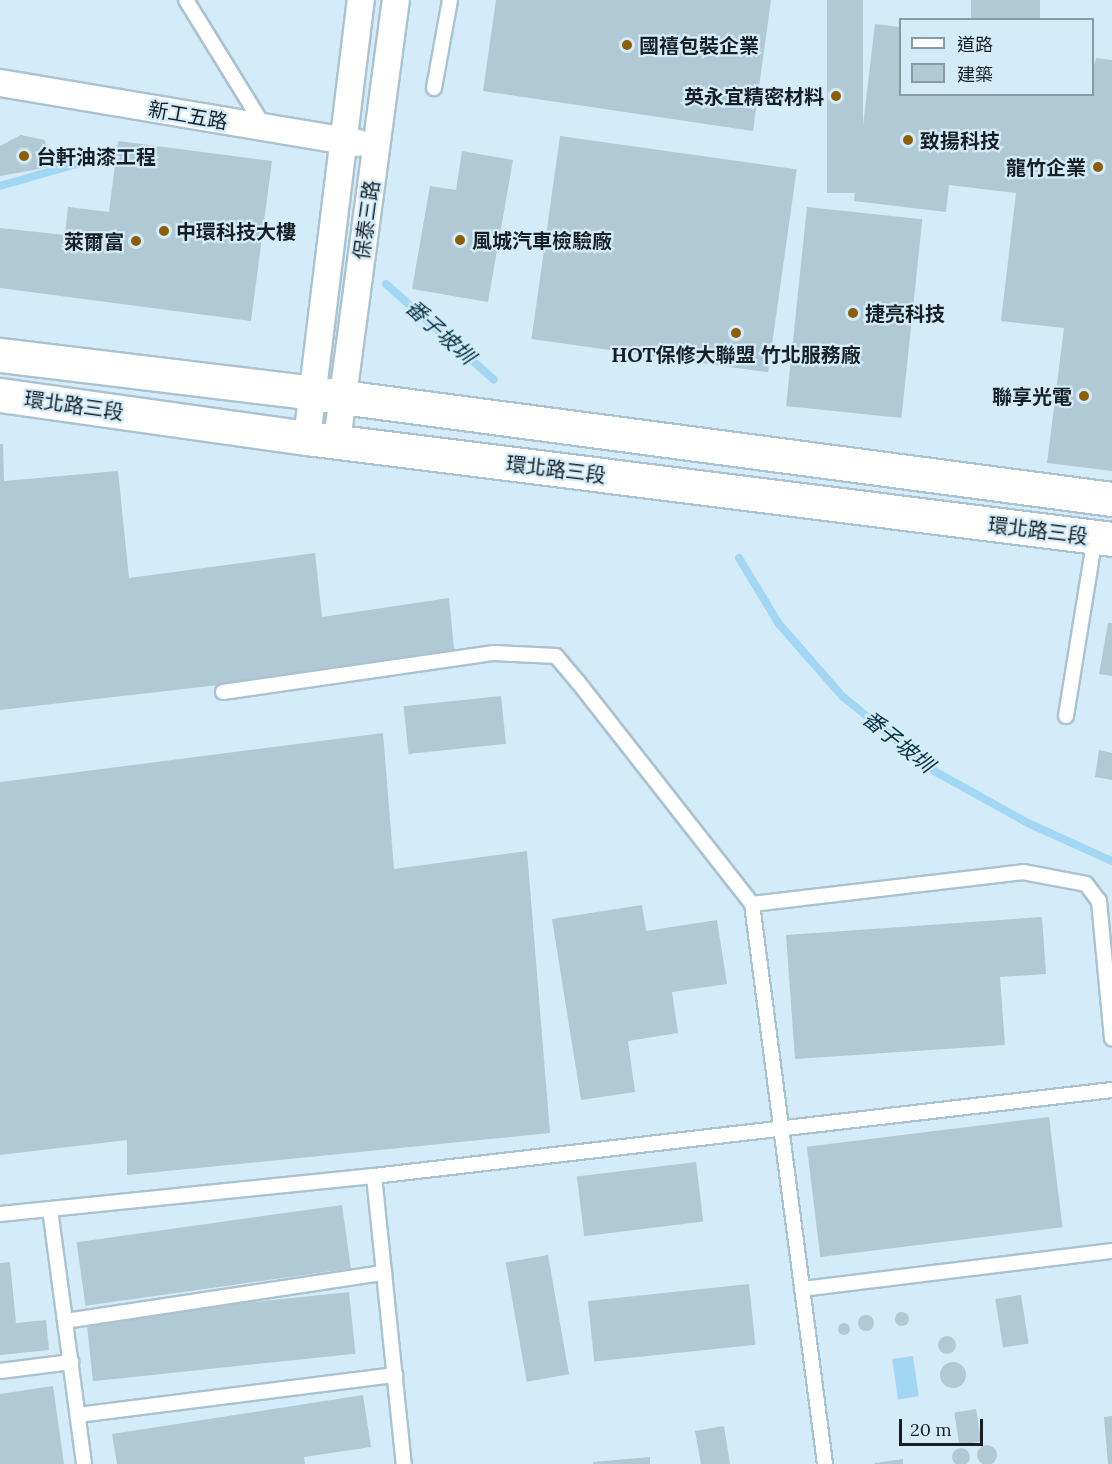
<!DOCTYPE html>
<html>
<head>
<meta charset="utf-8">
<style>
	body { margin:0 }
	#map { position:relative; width:1112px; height:1464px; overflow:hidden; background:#d4ecf9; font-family:Lora,"Noto Sans TC",serif }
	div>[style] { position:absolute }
	.water>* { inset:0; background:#a2d7f4; transform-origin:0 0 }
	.stream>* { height:8px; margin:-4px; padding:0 4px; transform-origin:4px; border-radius:4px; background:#a2d7f4 }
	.building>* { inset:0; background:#b1c8d5; transform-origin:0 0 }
	.round { border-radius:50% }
	.roads { filter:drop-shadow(2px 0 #abc2cf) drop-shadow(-2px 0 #abc2cf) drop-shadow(0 2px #abc2cf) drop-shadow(0 -2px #abc2cf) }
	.lane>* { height:14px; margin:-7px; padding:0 7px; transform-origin:7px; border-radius:7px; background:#fff }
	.street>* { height:26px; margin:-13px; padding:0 13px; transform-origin:13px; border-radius:13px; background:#fff }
	.secondary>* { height:33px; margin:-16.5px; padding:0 16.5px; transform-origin:16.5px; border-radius:16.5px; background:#fff }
	.dots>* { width:16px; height:16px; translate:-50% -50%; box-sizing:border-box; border:3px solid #d4ecf9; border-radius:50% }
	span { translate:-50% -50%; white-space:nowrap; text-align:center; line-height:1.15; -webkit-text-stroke:4.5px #d4ecf9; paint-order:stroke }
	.poi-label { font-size:20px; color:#161f24; font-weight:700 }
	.left { translate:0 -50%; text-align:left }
	.right { translate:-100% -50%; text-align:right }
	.street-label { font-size:20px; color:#161f24 }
	.water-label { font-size:21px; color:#043246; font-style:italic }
	.legend { position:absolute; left:899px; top:18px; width:195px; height:78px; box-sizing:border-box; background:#d4ecf9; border:2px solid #889aa4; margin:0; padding:8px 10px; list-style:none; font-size:18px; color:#161f24 }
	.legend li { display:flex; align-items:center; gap:12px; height:30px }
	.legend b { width:30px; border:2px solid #889aa4 }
	.scale { position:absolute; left:899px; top:1419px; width:84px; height:27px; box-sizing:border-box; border:3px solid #161f24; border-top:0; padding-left:8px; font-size:18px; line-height:21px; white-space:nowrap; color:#161f24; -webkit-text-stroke:4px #d4ecf9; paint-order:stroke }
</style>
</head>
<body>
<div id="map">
	<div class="water">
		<div style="left:913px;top:1356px;width:41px;height:21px;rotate:82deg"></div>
	</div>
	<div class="stream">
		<div style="left:0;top:186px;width:91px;rotate:-16deg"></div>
		<div style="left:386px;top:284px;width:144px;rotate:41.6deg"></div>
		<div style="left:739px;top:558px;width:77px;rotate:58.8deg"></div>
		<div style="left:779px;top:624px;width:96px;rotate:48.8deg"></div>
		<div style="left:842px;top:696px;width:121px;rotate:39deg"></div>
		<div style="left:936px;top:772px;width:107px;rotate:29deg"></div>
		<div style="left:1030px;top:824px;width:90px;rotate:24.3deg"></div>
	</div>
	<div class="building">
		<div style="clip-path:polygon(496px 0,771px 0,753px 131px,483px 91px)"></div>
		<div style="left:827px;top:0;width:36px;height:193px"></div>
		<div style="left:971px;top:0;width:69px;height:20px"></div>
		<div style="clip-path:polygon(875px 24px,900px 27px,900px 94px,1092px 94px,1092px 73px,1096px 58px,1112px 60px,1112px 471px,1047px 463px,1064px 328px,1001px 321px,1016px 193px,949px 185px,946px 212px,854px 201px)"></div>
		<div style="clip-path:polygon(21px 135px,45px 140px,50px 167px,0 176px,0 146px)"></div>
		<div style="left:560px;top:136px;width:239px;height:205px;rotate:8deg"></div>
		<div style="clip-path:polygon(118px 141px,272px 161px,251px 321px,0 288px,0 228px,65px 235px,68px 207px,109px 212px)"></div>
		<div style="clip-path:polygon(462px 151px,513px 160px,488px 302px,412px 289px,430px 186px,456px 190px)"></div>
		<div style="left:807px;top:207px;width:116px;height:200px;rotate:6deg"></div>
		<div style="clip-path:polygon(0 444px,3px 444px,4px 481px,118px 471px,129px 578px,315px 553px,322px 617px,449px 598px,455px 658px,0 710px)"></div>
		<div style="clip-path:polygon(1108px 623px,1112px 623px,1112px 676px,1099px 674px)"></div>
		<div style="left:501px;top:696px;width:48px;height:98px;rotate:84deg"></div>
		<div style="clip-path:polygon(383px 733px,394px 869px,527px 851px,550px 1133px,127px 1175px,127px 1140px,0 1155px,0 782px)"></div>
		<div style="clip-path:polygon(1099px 750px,1112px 753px,1112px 780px,1095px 777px)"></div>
		<div style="clip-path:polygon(642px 905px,646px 931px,717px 920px,727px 984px,672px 992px,678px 1033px,628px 1041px,635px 1092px,581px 1100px,552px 919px)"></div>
		<div style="clip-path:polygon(1042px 917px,1046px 974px,1000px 977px,1005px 1045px,795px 1059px,786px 935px)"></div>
		<div style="left:1049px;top:1117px;width:111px;height:244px;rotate:83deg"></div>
		<div style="left:696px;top:1162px;width:60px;height:120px;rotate:83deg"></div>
		<div style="left:342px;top:1205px;width:64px;height:268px;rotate:82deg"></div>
		<div style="left:548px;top:1255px;width:121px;height:43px;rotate:80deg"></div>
		<div style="clip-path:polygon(10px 1262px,16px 1323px,46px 1320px,49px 1350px,0 1355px,0 1263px)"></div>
		<div style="left:749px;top:1284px;width:61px;height:162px;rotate:84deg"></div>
		<div style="left:349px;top:1292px;width:62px;height:264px;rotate:84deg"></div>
		<div style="left:1021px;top:1295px;width:49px;height:26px;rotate:81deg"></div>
		<div class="round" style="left:895px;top:1312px;width:14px;height:14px"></div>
		<div class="round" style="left:858px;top:1315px;width:16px;height:16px"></div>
		<div class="round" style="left:838px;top:1323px;width:12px;height:12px"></div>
		<div class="round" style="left:938px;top:1336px;width:18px;height:18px"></div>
		<div class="round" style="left:940px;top:1362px;width:26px;height:26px"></div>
		<div style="clip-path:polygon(53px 1386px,64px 1464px,0 1464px,0 1394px)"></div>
		<div style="clip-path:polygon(363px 1395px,371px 1447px,304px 1457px,305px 1464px,117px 1464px,112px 1434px)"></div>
		<div style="left:976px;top:1409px;width:33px;height:22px;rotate:81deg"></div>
		<div style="clip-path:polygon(1112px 1416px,1112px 1464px,1108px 1464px,1104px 1417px)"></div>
		<div style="clip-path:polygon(724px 1426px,730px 1464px,701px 1464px,695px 1431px)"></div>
		<div class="round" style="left:977px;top:1445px;width:20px;height:20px"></div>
		<div class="round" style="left:952px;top:1448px;width:18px;height:18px"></div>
		<div style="clip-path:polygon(650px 1457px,650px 1464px,593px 1464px,593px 1462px)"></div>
		<div style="clip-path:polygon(903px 1459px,903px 1464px,875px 1464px,875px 1463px)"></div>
	</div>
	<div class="roads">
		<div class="lane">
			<div style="left:186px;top:0;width:150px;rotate:58.3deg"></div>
			<div style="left:434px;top:88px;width:89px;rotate:-79.7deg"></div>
			<div style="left:223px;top:692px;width:274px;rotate:-8.2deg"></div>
			<div style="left:494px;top:653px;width:62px;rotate:2.8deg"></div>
			<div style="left:556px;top:656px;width:34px;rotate:50deg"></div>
			<div style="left:578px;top:682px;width:282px;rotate:51.9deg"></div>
			<div style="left:752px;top:904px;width:565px;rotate:82.57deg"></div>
			<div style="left:1066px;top:716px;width:181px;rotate:-80.8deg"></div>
			<div style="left:752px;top:904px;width:273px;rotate:-6.7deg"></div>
			<div style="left:1023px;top:872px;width:64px;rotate:10.8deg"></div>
			<div style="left:1086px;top:884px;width:21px;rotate:53deg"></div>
			<div style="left:1099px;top:901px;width:138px;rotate:84.6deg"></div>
			<div style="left:374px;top:1176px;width:290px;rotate:84.1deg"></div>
			<div style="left:50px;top:1209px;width:257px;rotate:82.4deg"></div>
			<div style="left:0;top:1214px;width:376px;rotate:-5.8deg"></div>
			<div style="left:374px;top:1176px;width:743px;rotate:-6.65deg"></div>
			<div style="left:802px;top:1289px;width:312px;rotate:-7deg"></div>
			<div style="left:65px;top:1321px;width:323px;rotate:-8.6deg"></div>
			<div style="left:0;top:1371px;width:72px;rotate:-7.2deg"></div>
			<div style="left:78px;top:1415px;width:320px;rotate:-7.2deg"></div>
		</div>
		<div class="street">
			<div style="left:0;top:83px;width:363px;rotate:9.5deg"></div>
			<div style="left:307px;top:438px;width:441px;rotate:-83deg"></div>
			<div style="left:337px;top:441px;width:445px;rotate:-82.4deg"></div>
		</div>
		<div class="secondary">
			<div style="left:0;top:355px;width:314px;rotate:6.9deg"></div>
			<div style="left:312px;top:393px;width:807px;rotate:7.55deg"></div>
			<div style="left:0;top:395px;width:310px;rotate:8deg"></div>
			<div style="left:307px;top:438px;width:811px;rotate:7.15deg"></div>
		</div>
	</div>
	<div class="dots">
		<div style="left:627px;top:45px;background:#8e5d07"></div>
		<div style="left:836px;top:96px;background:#8e5d07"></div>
		<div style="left:908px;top:140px;background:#8e5d07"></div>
		<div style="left:24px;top:156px;background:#8e5d07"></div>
		<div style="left:1098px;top:167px;background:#8e5d07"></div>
		<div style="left:164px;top:231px;background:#8e5d07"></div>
		<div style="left:460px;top:240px;background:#8e5d07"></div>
		<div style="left:136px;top:241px;background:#8e5d07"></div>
		<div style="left:853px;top:313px;background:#8e5d07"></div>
		<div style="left:736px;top:333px;background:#8e5d07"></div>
		<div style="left:1084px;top:396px;background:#8e5d07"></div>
	</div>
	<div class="poi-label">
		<span class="left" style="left:639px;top:45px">國禧包裝企業</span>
		<span class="right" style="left:824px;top:96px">英永宜精密材料</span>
		<span class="left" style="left:920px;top:140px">致揚科技</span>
		<span class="left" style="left:36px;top:156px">台軒油漆工程</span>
		<span class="right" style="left:1086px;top:167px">龍竹企業</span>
		<span class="left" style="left:176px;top:231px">中環科技大樓</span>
		<span class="left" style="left:472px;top:240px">風城汽車檢驗廠</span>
		<span class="right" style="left:124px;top:241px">萊爾富</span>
		<span class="left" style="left:865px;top:313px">捷亮科技</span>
		<span style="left:736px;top:354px">HOT保修大聯盟 竹北服務廠</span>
		<span class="right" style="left:1072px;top:396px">聯享光電</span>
	</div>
	<div class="street-label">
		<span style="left:188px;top:115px;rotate:10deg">新工五路</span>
		<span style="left:366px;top:220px;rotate:-82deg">保泰三路</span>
		<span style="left:74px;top:405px;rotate:8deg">環北路三段</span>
		<span style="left:556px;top:469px;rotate:7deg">環北路三段</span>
		<span style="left:1038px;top:530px;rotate:7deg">環北路三段</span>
	</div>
	<div class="water-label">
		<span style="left:440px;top:332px;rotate:42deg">番子坡圳</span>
		<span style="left:898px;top:742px;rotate:39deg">番子坡圳</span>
	</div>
	<ul class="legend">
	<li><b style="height:8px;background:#fff"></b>道路</li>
	<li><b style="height:16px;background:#b1c8d5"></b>建築</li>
	</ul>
	<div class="scale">20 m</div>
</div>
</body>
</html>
